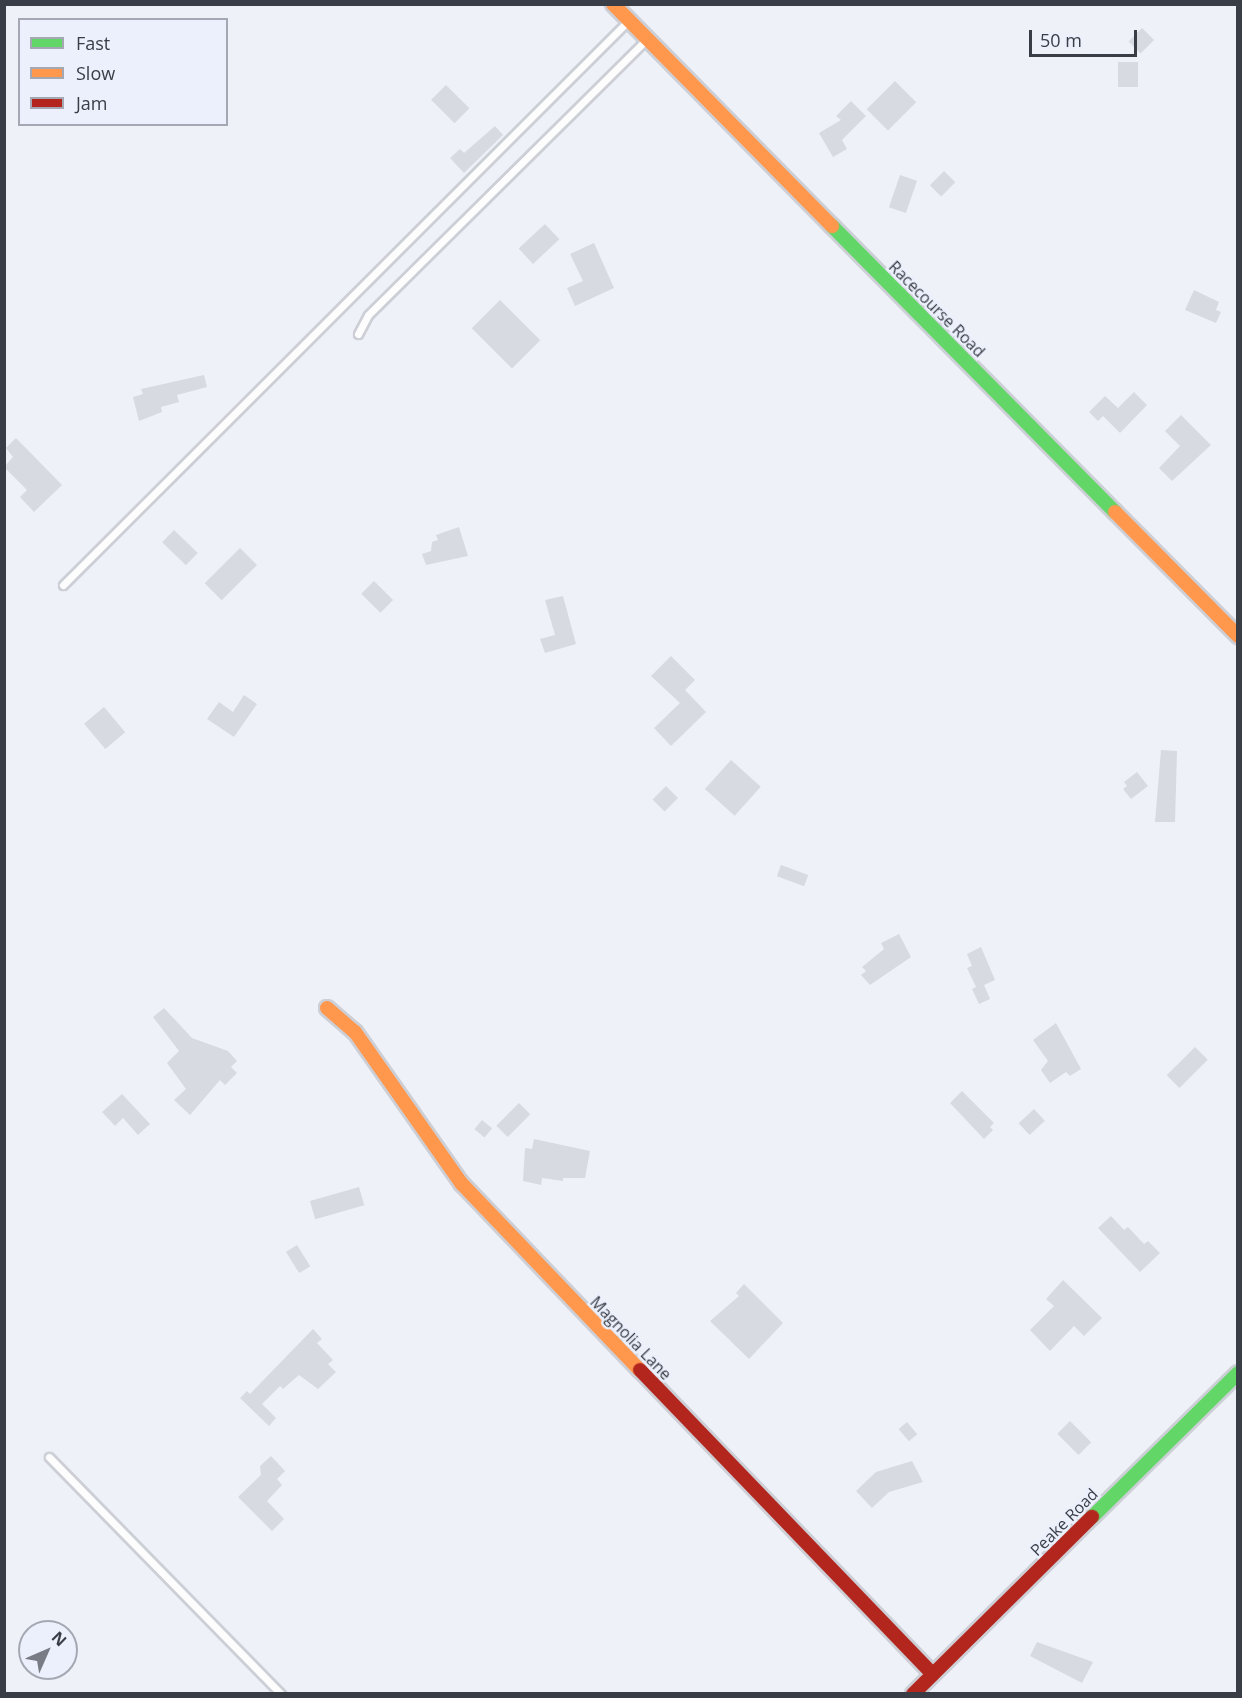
<!DOCTYPE html>
<html>
<head>
<meta charset="utf-8">
<style>
	body { margin:0 }
	#map { position:relative; width:1242px; height:1698px; overflow:hidden; background:#eff1f8; font-family:"Open Sans",sans-serif }
	div>[style] { position:absolute }
	.building>* { inset:0; background:#d7dae0; transform-origin:0 0 }
	.roads { filter:drop-shadow(2px 0 #cdcfd6) drop-shadow(-2px 0 #cdcfd6) drop-shadow(0 2px #cdcfd6) drop-shadow(0 -2px #cdcfd6) }
	.lane>* { height:7px; margin:-3.5px; padding:0 3.5px; transform-origin:3.5px; border-radius:3.5px; background:#fdfdfe }
	.fast>* { height:14px; margin:-7px; padding:0 7px; transform-origin:7px; border-radius:7px; background:#63d668 }
	.slow>* { height:14px; margin:-7px; padding:0 7px; transform-origin:7px; border-radius:7px; background:#ff974d }
	.jam>* { height:14px; margin:-7px; padding:0 7px; transform-origin:7px; border-radius:7px; background:#b3261e }
	span { translate:-50% -50%; white-space:nowrap; text-align:center; line-height:1.15; -webkit-text-stroke:5px #ebf0fc; paint-order:stroke }
	.street-label { font-size:16px; color:#393d45 }
	.frame { position:absolute; inset:0; border:6px solid #393d45; pointer-events:none }
	.legend { position:absolute; left:18px; top:18px; width:210px; height:108px; box-sizing:border-box; background:#ebf0fc; border:2px solid #a4a8b3; margin:0; padding:8px 10px; list-style:none; font-size:18px; color:#393d45 }
	.legend li { display:flex; align-items:center; gap:12px; height:30px }
	.legend b { width:30px; border:2px solid #a4a8b3 }
	.north { position:absolute; left:18px; top:1620px; width:60px; height:60px; box-sizing:border-box; background:#ebf0fc; border:2px solid #a4a8b3; border-radius:50%; rotate:45deg; font-size:16px; font-weight:700; line-height:24px; text-align:center; color:#393d45 }
	.north::after { content:''; display:block; margin:auto; width:21px; height:27px; background:#797c84; clip-path:polygon(50% 0,100% 100%,50% 72%,0 100%) }
	.scale { position:absolute; left:1029px; top:30px; width:108px; height:27px; box-sizing:border-box; border:3px solid #393d45; border-top:0; padding-left:8px; font-size:18px; line-height:21px; white-space:nowrap; color:#393d45; -webkit-text-stroke:4px #ebf0fc; paint-order:stroke }
</style>
</head>
<body>
<div id="map">
	<div class="building">
		<div style="left:1142px;top:28px;width:17px;height:19px;rotate:45deg"></div>
		<div style="left:1138px;top:62px;width:25px;height:20px;rotate:90deg"></div>
		<div style="left:895px;top:81px;width:30px;height:40px;rotate:45deg"></div>
		<div style="left:446px;top:85px;width:33px;height:21px;rotate:45deg"></div>
		<div style="clip-path:polygon(851px 101px,866px 116px,842px 140px,847px 149px,833px 157px,819px 133px,841px 120px,836px 116px)"></div>
		<div style="clip-path:polygon(495px 126px,503px 135px,464px 173px,450px 158px,460px 149px,464px 153px)"></div>
		<div style="left:944px;top:171px;width:16px;height:20px;rotate:45deg"></div>
		<div style="left:900px;top:175px;width:18px;height:34px;rotate:19deg"></div>
		<div style="left:545px;top:224px;width:21px;height:36px;rotate:47deg"></div>
		<div style="clip-path:polygon(594px 243px,614px 288px,575px 306px,567px 288px,583px 281px,570px 254px)"></div>
		<div style="clip-path:polygon(1194px 290px,1219px 302px,1216px 310px,1221px 312px,1216px 323px,1185px 310px)"></div>
		<div style="left:500px;top:300px;width:57px;height:40px;rotate:45deg"></div>
		<div style="clip-path:polygon(204px 375px,207px 387px,177px 395px,179px 402px,161px 407px,162px 412px,139px 421px,133px 397px,143px 394px,141px 389px)"></div>
		<div style="clip-path:polygon(1134px 392px,1147px 405px,1120px 433px,1103px 416px,1098px 421px,1089px 412px,1105px 396px,1118px 408px)"></div>
		<div style="clip-path:polygon(1181px 415px,1211px 445px,1172px 481px,1159px 468px,1180px 446px,1165px 431px)"></div>
		<div style="clip-path:polygon(16px 438px,62px 485px,34px 512px,20px 497px,27px 490px,4px 467px,13px 457px,6px 448px)"></div>
		<div style="clip-path:polygon(459px 527px,468px 556px,426px 565px,422px 554px,431px 551px,432px 542px,438px 540px,436px 535px)"></div>
		<div style="left:174px;top:530px;width:33px;height:17px;rotate:44deg"></div>
		<div style="left:240px;top:548px;width:24px;height:50px;rotate:45deg"></div>
		<div style="left:374px;top:581px;width:27px;height:18px;rotate:45deg"></div>
		<div style="clip-path:polygon(563px 596px,576px 644px,545px 653px,540px 639px,555px 635px,545px 600px)"></div>
		<div style="clip-path:polygon(671px 656px,695px 680px,685px 690px,706px 712px,671px 746px,654px 728px,680px 703px,651px 676px)"></div>
		<div style="clip-path:polygon(244px 695px,257px 704px,234px 737px,207px 719px,219px 702px,233px 712px)"></div>
		<div style="left:104px;top:707px;width:33px;height:26px;rotate:50deg"></div>
		<div style="clip-path:polygon(1161px 750px,1177px 751px,1175px 822px,1155px 822px)"></div>
		<div style="left:731px;top:760px;width:40px;height:39px;rotate:42deg"></div>
		<div style="clip-path:polygon(1137px 772px,1148px 786px,1131px 799px,1123px 789px,1127px 786px,1124px 782px)"></div>
		<div style="left:666px;top:786px;width:17px;height:19px;rotate:45deg"></div>
		<div style="left:781px;top:865px;width:29px;height:12px;rotate:20deg"></div>
		<div style="clip-path:polygon(899px 934px,911px 957px,870px 985px,861px 975px,866px 971px,862px 967px,884px 949px,881px 943px)"></div>
		<div style="clip-path:polygon(981px 947px,995px 980px,984px 985px,990px 999px,979px 1004px,972px 989px,976px 987px,967px 968px,972px 966px,967px 954px)"></div>
		<div style="clip-path:polygon(164px 1008px,192px 1038px,228px 1051px,237px 1061px,231px 1067px,237px 1073px,225px 1085px,220px 1080px,190px 1115px,174px 1100px,186px 1089px,167px 1063px,179px 1051px,153px 1017px)"></div>
		<div style="clip-path:polygon(1056px 1023px,1081px 1069px,1070px 1076px,1066px 1072px,1050px 1083px,1041px 1070px,1048px 1061px,1033px 1040px)"></div>
		<div style="left:1195px;top:1047px;width:18px;height:40px;rotate:45deg"></div>
		<div style="clip-path:polygon(962px 1091px,994px 1123px,990px 1127px,993px 1130px,984px 1139px,950px 1103px)"></div>
		<div style="clip-path:polygon(122px 1094px,150px 1124px,138px 1135px,123px 1118px,115px 1126px,102px 1112px)"></div>
		<div style="left:519px;top:1103px;width:16px;height:32px;rotate:45deg"></div>
		<div style="left:1034px;top:1109px;width:16px;height:21px;rotate:47deg"></div>
		<div style="left:482px;top:1120px;width:13px;height:12px;rotate:39deg"></div>
		<div style="clip-path:polygon(534px 1139px,590px 1151px,585px 1178px,563px 1178px,563px 1181px,542px 1178px,541px 1185px,523px 1181px,525px 1148px,532px 1149px)"></div>
		<div style="left:359px;top:1187px;width:19px;height:51px;rotate:74deg"></div>
		<div style="clip-path:polygon(1111px 1216px,1124px 1230px,1128px 1227px,1144px 1244px,1148px 1241px,1160px 1253px,1140px 1272px,1098px 1228px)"></div>
		<div style="left:297px;top:1245px;width:25px;height:13px;rotate:58deg"></div>
		<div style="clip-path:polygon(1063px 1280px,1102px 1318px,1084px 1336px,1074px 1326px,1050px 1351px,1030px 1330px,1054px 1306px,1046px 1299px)"></div>
		<div style="clip-path:polygon(744px 1284px,783px 1323px,749px 1359px,710px 1321px,739px 1296px,736px 1293px)"></div>
		<div style="clip-path:polygon(313px 1329px,322px 1339px,317px 1343px,333px 1360px,328px 1364px,336px 1372px,318px 1389px,299px 1375px,283px 1389px,280px 1386px,262px 1404px,276px 1418px,269px 1426px,240px 1398px,247px 1391px,250px 1394px)"></div>
		<div style="left:1070px;top:1421px;width:30px;height:18px;rotate:45deg"></div>
		<div style="left:907px;top:1422px;width:16px;height:11px;rotate:50deg"></div>
		<div style="clip-path:polygon(271px 1456px,285px 1471px,277px 1479px,282px 1485px,267px 1501px,284px 1519px,272px 1531px,238px 1497px,261px 1475px,260px 1466px)"></div>
		<div style="clip-path:polygon(912px 1461px,923px 1482px,889px 1492px,872px 1508px,856px 1491px,876px 1472px)"></div>
		<div style="clip-path:polygon(1037px 1642px,1093px 1662px,1082px 1683px,1030px 1656px)"></div>
	</div>
	<div class="roads">
		<div class="lane">
			<div style="left:358px;top:334px;width:21px;rotate:-62deg"></div>
			<div style="left:368px;top:315px;width:392px;rotate:-44.7deg"></div>
			<div style="left:63px;top:585px;width:798px;rotate:-44.95deg"></div>
			<div style="left:49px;top:1457px;width:332px;rotate:45.6deg"></div>
		</div>
		<div class="fast">
			<div style="left:832px;top:226px;width:402px;rotate:45.3deg"></div>
			<div style="left:1092px;top:1517px;width:205px;rotate:-44.6deg"></div>
		</div>
		<div class="slow">
			<div style="left:613px;top:4px;width:312px;rotate:45.4deg"></div>
			<div style="left:1115px;top:512px;width:175px;rotate:45.2deg"></div>
			<div style="left:327px;top:1008px;width:37px;rotate:41deg"></div>
			<div style="left:355px;top:1032px;width:186px;rotate:54.9deg"></div>
			<div style="left:462px;top:1184px;width:257px;rotate:46.3deg"></div>
		</div>
		<div class="jam">
			<div style="left:640px;top:1370px;width:422px;rotate:46.1deg"></div>
			<div style="left:913px;top:1694px;width:252px;rotate:-44.7deg"></div>
		</div>
	</div>
	<div class="street-label">
		<span style="left:937px;top:309px;rotate:45deg">Racecourse Road</span>
		<span style="left:631px;top:1338px;rotate:46deg">Magnolia Lane</span>
		<span style="left:1064px;top:1522px;rotate:-45deg">Peake Road</span>
	</div>
	<div class="frame"></div>
	<ul class="legend">
	<li><b style="height:8px;background:#63d668"></b>Fast</li>
	<li><b style="height:8px;background:#ff974d"></b>Slow</li>
	<li><b style="height:8px;background:#b3261e"></b>Jam</li>
	</ul>
	<div class="north">N</div>
	<div class="scale">50 m</div>
</div>
</body>
</html>
